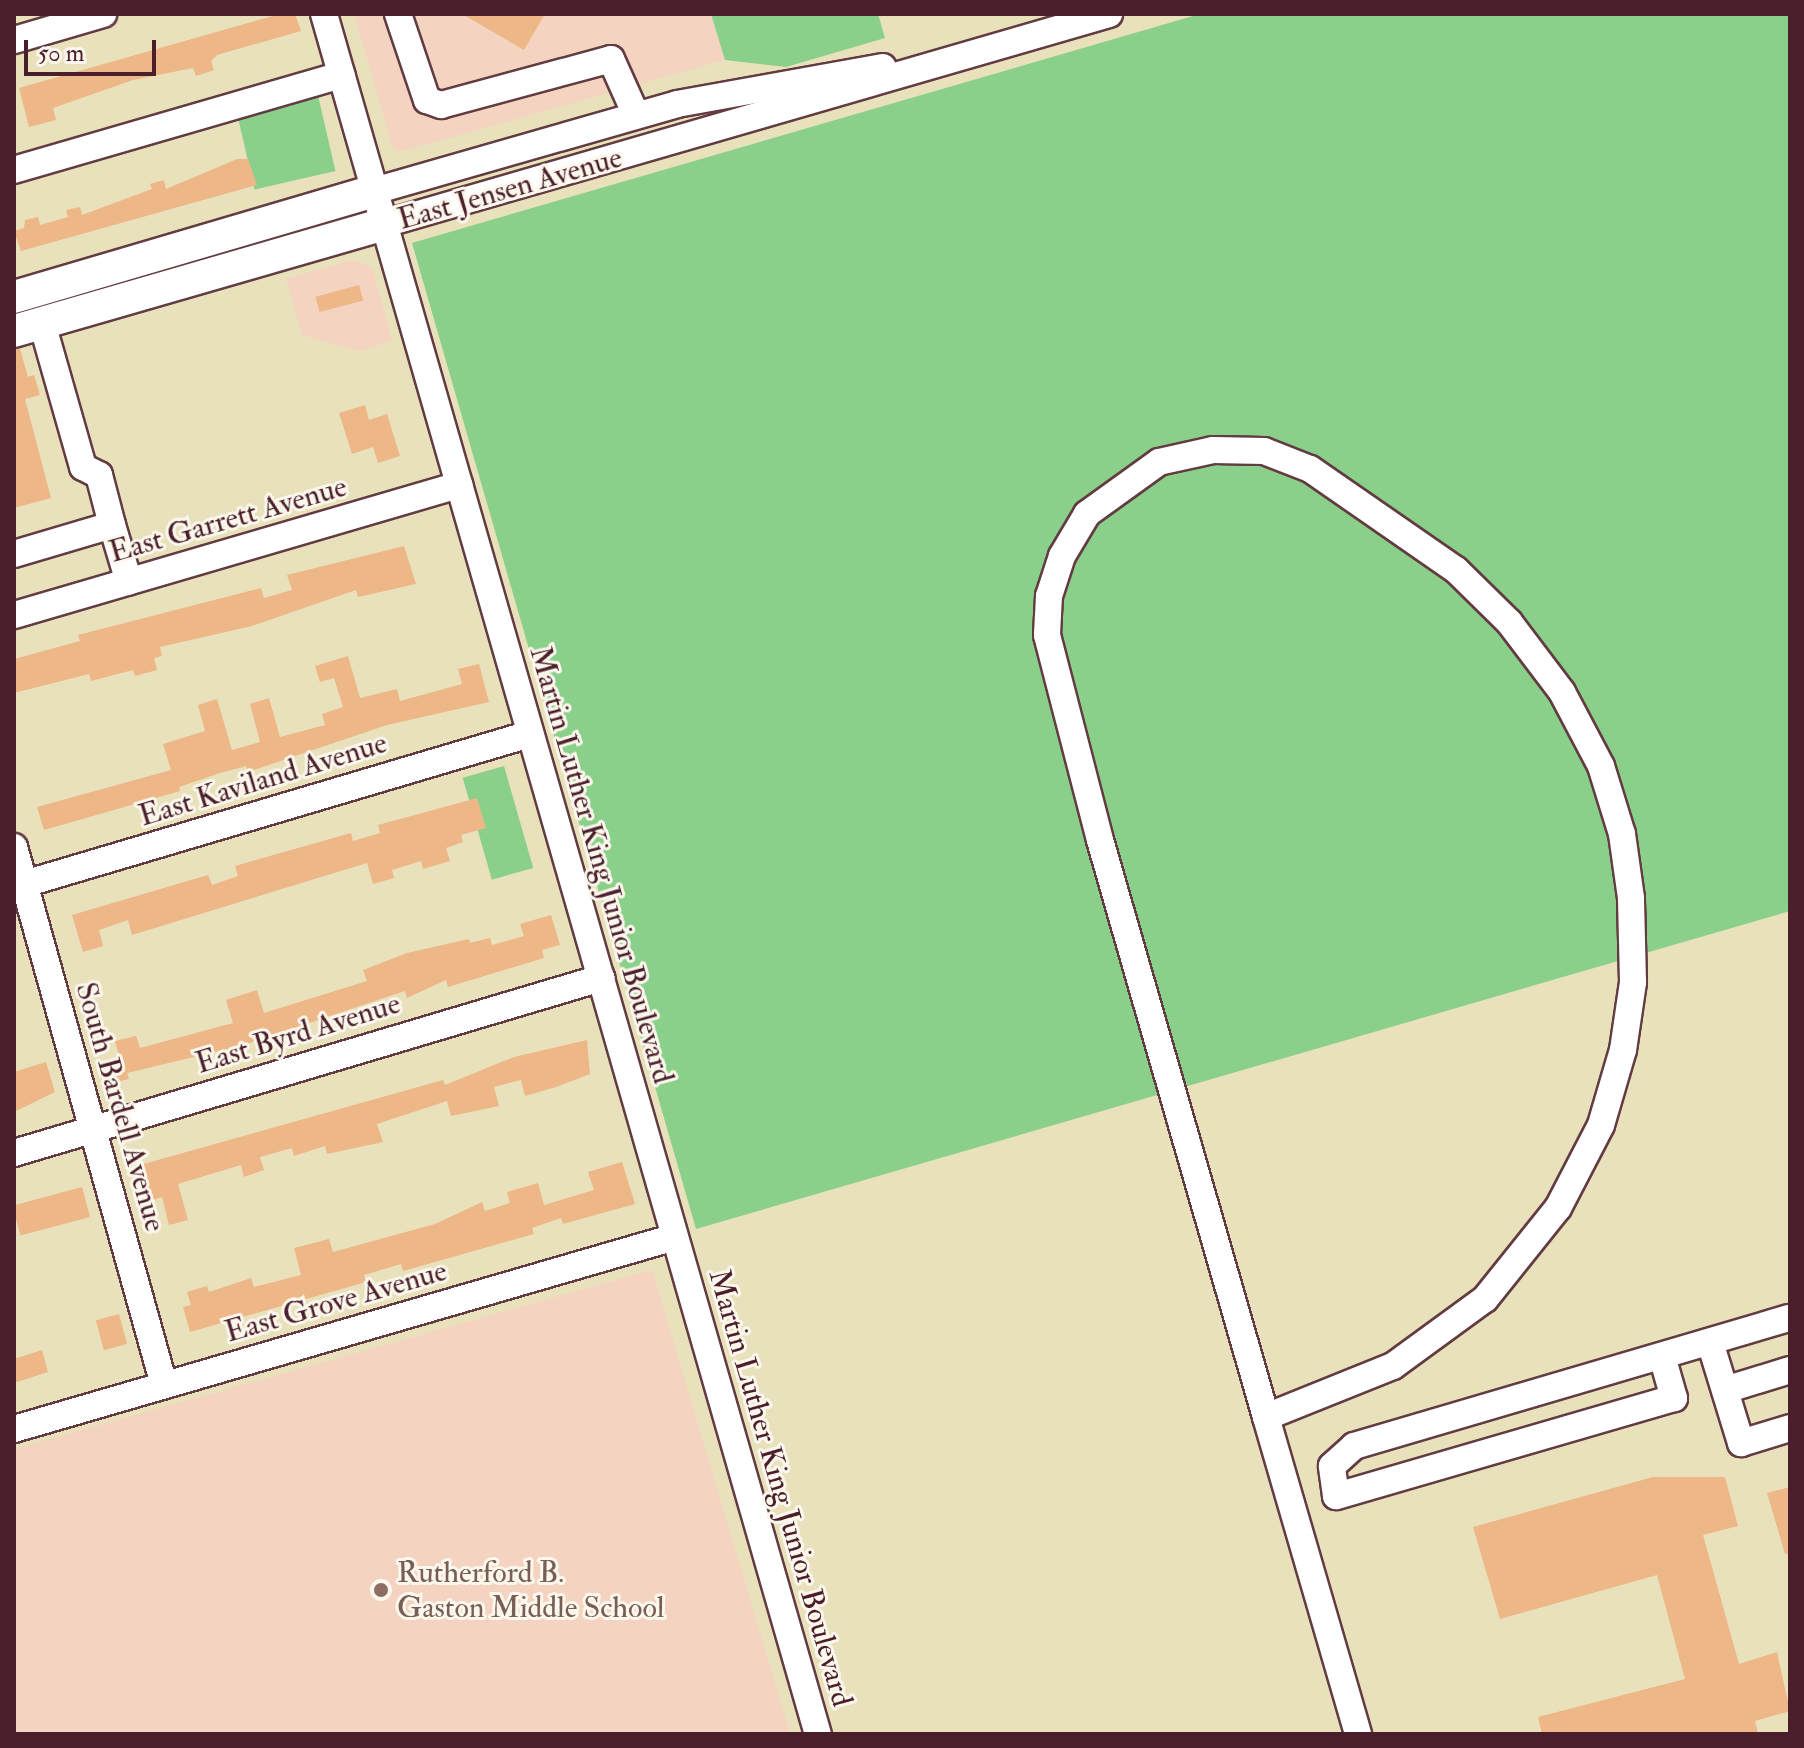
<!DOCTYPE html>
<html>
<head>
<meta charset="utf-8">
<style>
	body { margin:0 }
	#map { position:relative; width:1804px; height:1748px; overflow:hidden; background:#e9e0bc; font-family:"IM FELL Double Pica",serif }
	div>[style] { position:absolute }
	.built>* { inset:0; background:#f4d3c0 }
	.green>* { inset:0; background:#8ad08a; transform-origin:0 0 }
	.building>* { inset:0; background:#edb787; transform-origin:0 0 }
	.roads { filter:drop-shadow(2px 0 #623c41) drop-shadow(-2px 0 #623c41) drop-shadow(0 2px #623c41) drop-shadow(0 -2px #623c41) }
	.minor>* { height:26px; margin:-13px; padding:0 13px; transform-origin:13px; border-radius:13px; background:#fff }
	.major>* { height:32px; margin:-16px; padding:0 16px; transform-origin:16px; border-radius:16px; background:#fff }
	.dots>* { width:22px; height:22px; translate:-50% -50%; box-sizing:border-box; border:4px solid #fbf7ec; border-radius:50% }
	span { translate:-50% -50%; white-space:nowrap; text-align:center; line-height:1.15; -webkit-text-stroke:6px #fbf7ec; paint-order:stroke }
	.street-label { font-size:30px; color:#4a1f2b }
	.education-label { font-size:30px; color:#785e54 }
	.left { translate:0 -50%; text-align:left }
	.frame { position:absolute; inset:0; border:16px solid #4a1f2b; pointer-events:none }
	.scale { position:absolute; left:24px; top:40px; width:132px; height:36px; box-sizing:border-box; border:4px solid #4a1f2b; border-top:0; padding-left:10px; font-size:24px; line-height:28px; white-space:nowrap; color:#4a1f2b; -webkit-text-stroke:6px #fbf7ec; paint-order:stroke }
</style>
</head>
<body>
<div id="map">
	<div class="built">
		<div style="clip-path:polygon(354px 14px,711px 14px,725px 60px,399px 152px,392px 145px)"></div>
		<div style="clip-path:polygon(352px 260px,372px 267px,392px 341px,360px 351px,302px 335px,286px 279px)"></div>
		<div style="clip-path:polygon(652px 1270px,790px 1734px,15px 1734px,14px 1449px)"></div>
	</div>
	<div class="green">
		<div style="clip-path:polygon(711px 14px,878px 14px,885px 38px,786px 67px,725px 60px)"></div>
		<div style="clip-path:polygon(1200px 14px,1790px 14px,1790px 911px,696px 1229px,412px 243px)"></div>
		<div style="left:317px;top:91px;width:82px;height:83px;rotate:77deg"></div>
		<div style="left:504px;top:766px;width:106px;height:43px;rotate:74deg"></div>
	</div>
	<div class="building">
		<div style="clip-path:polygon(280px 14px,295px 14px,301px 31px,217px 55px,211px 61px,214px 70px,196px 76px,193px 68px,133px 80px,53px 108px,56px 120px,29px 127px,19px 88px)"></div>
		<div style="clip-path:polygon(462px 14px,545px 14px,524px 50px)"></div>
		<div style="clip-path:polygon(237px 159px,248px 159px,257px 185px,21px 251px,14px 231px,24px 228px,25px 220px,38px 217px,40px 225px,68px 217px,66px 210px,80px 207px,82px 215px,152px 189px,150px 184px,164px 180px,166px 189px)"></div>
		<div style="left:359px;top:285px;width:16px;height:45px;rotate:75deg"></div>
		<div style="clip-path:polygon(14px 349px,20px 349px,28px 377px,34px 375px,40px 395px,25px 399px,51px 498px,14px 508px)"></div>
		<div style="clip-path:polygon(365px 405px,369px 420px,387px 414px,400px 456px,378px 463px,373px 447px,352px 454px,339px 413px)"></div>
		<div style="clip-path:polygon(404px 546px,416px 584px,358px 597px,356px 590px,252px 626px,160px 647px,162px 656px,154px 658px,157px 670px,135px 676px,133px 670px,91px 681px,89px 674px,14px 693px,14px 659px,80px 641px,78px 635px,261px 588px,264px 598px,292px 590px,287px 575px)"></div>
		<div style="clip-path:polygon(348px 656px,360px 698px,397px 689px,400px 701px,462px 684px,458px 669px,479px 664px,489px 702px,387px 725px,248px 772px,246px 766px,220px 773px,179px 787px,180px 791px,44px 830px,37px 807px,171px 770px,163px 744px,205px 731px,198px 705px,217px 699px,232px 750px,260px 742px,250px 704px,269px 698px,280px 737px,325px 725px,322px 714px,343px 707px,334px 678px,320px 682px,315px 666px)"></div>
		<div style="clip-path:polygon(477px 798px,486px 828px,461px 835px,463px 842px,446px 848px,450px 861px,423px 869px,421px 861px,392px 870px,394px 878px,373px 884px,367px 863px,132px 935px,128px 920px,99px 930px,103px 946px,83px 952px,72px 915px,208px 875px,212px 885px,238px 876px,235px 866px,351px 833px,353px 841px,380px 833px,378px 825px)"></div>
		<div style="clip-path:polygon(551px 915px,560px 945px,542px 950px,544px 958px,448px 987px,446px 980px,407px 998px,405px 991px,240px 1046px,127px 1073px,129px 1079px,115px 1082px,111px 1065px,121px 1063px,115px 1041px,136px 1036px,140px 1048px,233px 1023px,226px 1000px,257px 990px,264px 1013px,367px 981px,363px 970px,407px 953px,469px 939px,470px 943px,490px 938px,492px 945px,524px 936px,520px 924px)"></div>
		<div style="clip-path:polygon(587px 1040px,590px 1074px,556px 1087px,525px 1096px,521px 1080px,494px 1087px,499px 1106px,451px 1116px,447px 1101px,377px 1124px,383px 1142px,327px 1154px,325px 1146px,294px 1156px,292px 1148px,260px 1157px,264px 1170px,244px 1177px,241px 1165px,178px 1184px,188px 1220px,169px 1225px,162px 1197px,150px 1201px,140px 1165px,443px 1080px,445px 1085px,514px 1057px)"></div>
		<div style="clip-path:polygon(46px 1062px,55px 1092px,14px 1112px,14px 1072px)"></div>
		<div style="clip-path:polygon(622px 1162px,635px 1204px,563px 1224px,561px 1218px,532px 1228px,534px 1234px,403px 1271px,401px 1264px,364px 1275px,366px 1282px,190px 1332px,183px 1307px,191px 1305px,187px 1292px,207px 1286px,209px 1292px,251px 1278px,254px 1287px,301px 1275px,294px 1248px,329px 1239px,333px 1252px,435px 1224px,482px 1202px,485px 1211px,510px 1203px,507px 1192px,538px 1183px,544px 1205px,594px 1190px,588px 1172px)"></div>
		<div style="left:82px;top:1187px;width:31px;height:72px;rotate:75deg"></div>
		<div style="left:119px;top:1314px;width:31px;height:24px;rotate:75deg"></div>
		<div style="clip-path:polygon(42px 1350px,48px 1372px,14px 1383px,14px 1359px)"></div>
		<div style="clip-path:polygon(1653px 1477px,1725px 1477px,1738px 1526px,1703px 1535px,1739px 1664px,1777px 1652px,1790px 1711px,1755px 1721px,1758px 1734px,1542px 1734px,1538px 1717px,1685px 1679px,1657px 1575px,1500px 1619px,1473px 1527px)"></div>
		<div style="clip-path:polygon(1790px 1487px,1790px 1553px,1785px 1554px,1767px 1493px)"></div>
	</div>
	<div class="roads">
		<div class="minor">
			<div style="left:324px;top:14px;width:1790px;rotate:73.98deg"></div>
			<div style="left:398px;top:14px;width:91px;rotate:71.4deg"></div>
			<div style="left:427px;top:100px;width:15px;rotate:20deg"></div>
			<div style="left:441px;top:105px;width:176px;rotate:-15.1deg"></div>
			<div style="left:611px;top:59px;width:61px;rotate:65.9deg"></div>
			<div style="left:14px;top:40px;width:93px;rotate:-16.3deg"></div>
			<div style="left:14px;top:170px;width:341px;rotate:-16.2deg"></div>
			<div style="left:374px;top:191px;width:315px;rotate:-16deg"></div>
			<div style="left:677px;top:104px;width:209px;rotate:-10.2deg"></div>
			<div style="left:384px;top:224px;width:755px;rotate:-16.15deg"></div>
			<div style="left:42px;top:323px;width:150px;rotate:74.1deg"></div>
			<div style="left:83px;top:467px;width:18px;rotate:27deg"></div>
			<div style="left:99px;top:475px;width:52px;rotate:75.4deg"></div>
			<div style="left:14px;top:554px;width:102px;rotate:-16.5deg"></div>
			<div style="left:112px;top:525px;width:59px;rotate:73.4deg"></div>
			<div style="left:14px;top:615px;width:464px;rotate:-16.3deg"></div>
			<div style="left:14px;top:847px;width:559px;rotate:74.42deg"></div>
			<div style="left:14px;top:887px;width:538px;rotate:-16.52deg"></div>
			<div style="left:14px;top:1153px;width:613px;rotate:-16.6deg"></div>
			<div style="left:1710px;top:1342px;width:106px;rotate:72.9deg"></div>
			<div style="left:1741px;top:1443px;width:51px;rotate:-17deg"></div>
			<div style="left:1662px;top:1356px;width:44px;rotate:74.1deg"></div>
			<div style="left:1674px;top:1398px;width:352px;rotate:163.8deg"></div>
			<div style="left:1336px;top:1496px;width:30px;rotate:-98deg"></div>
			<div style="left:1332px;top:1466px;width:30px;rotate:-42deg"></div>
			<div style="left:1354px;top:1446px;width:454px;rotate:-16.4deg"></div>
			<div style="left:1725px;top:1390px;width:68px;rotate:-17.1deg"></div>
			<div style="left:1266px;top:1417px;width:137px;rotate:-21.9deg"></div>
			<div style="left:1393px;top:1366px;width:114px;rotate:-36.1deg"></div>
			<div style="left:1485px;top:1299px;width:117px;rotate:-51.3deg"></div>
			<div style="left:1558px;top:1208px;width:93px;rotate:-62.6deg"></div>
			<div style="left:1601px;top:1125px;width:78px;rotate:-73.7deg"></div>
			<div style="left:1623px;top:1050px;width:69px;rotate:-81.6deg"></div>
			<div style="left:1633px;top:982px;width:84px;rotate:-91.4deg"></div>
			<div style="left:1631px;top:898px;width:65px;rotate:-98deg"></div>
			<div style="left:1622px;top:834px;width:71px;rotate:-107.2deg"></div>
			<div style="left:1601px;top:766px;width:84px;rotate:-117.8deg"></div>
			<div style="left:1562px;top:692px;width:88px;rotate:-127.1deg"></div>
			<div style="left:1509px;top:622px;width:74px;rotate:-135.5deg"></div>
			<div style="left:1456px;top:570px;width:178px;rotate:-145.3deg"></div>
			<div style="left:1310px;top:469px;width:49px;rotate:-158.6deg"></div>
			<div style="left:1264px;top:451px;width:51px;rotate:-178.9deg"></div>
			<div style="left:1213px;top:450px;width:55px;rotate:167.5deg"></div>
			<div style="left:1159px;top:462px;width:89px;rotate:144.2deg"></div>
			<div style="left:1087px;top:514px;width:49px;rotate:120.8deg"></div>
			<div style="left:1062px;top:556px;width:42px;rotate:108deg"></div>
			<div style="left:1049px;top:596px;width:39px;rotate:93deg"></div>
			<div style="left:1047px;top:635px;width:212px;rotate:75.5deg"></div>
			<div style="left:1100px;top:840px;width:600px;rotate:73.95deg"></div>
			<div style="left:1266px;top:1417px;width:330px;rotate:73.8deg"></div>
			<div style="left:14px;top:1429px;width:688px;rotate:-16.2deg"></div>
		</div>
		<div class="major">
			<div style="left:14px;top:297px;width:375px;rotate:-16.4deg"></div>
			<div style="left:14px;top:331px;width:385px;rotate:-16.1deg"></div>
		</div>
	</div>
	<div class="dots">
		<div style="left:381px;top:1590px;background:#8d6e63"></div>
	</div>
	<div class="street-label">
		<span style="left:510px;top:189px;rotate:-16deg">East Jensen Avenue</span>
		<span style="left:228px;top:520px;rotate:-16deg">East Garrett Avenue</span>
		<span style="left:263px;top:780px;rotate:-17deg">East Kaviland Avenue</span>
		<span style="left:601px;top:865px;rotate:74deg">Martin Luther King Junior Boulevard</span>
		<span style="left:298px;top:1034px;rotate:-17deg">East Byrd Avenue</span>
		<span style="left:120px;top:1107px;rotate:74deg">South Bardell Avenue</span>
		<span style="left:336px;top:1302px;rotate:-16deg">East Grove Avenue</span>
		<span style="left:780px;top:1488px;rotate:74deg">Martin Luther King Junior Boulevard</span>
	</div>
	<div class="education-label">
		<span class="left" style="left:397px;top:1590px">Rutherford B.<br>Gaston Middle School</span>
	</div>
	<div class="frame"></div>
	<div class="scale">50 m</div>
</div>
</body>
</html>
